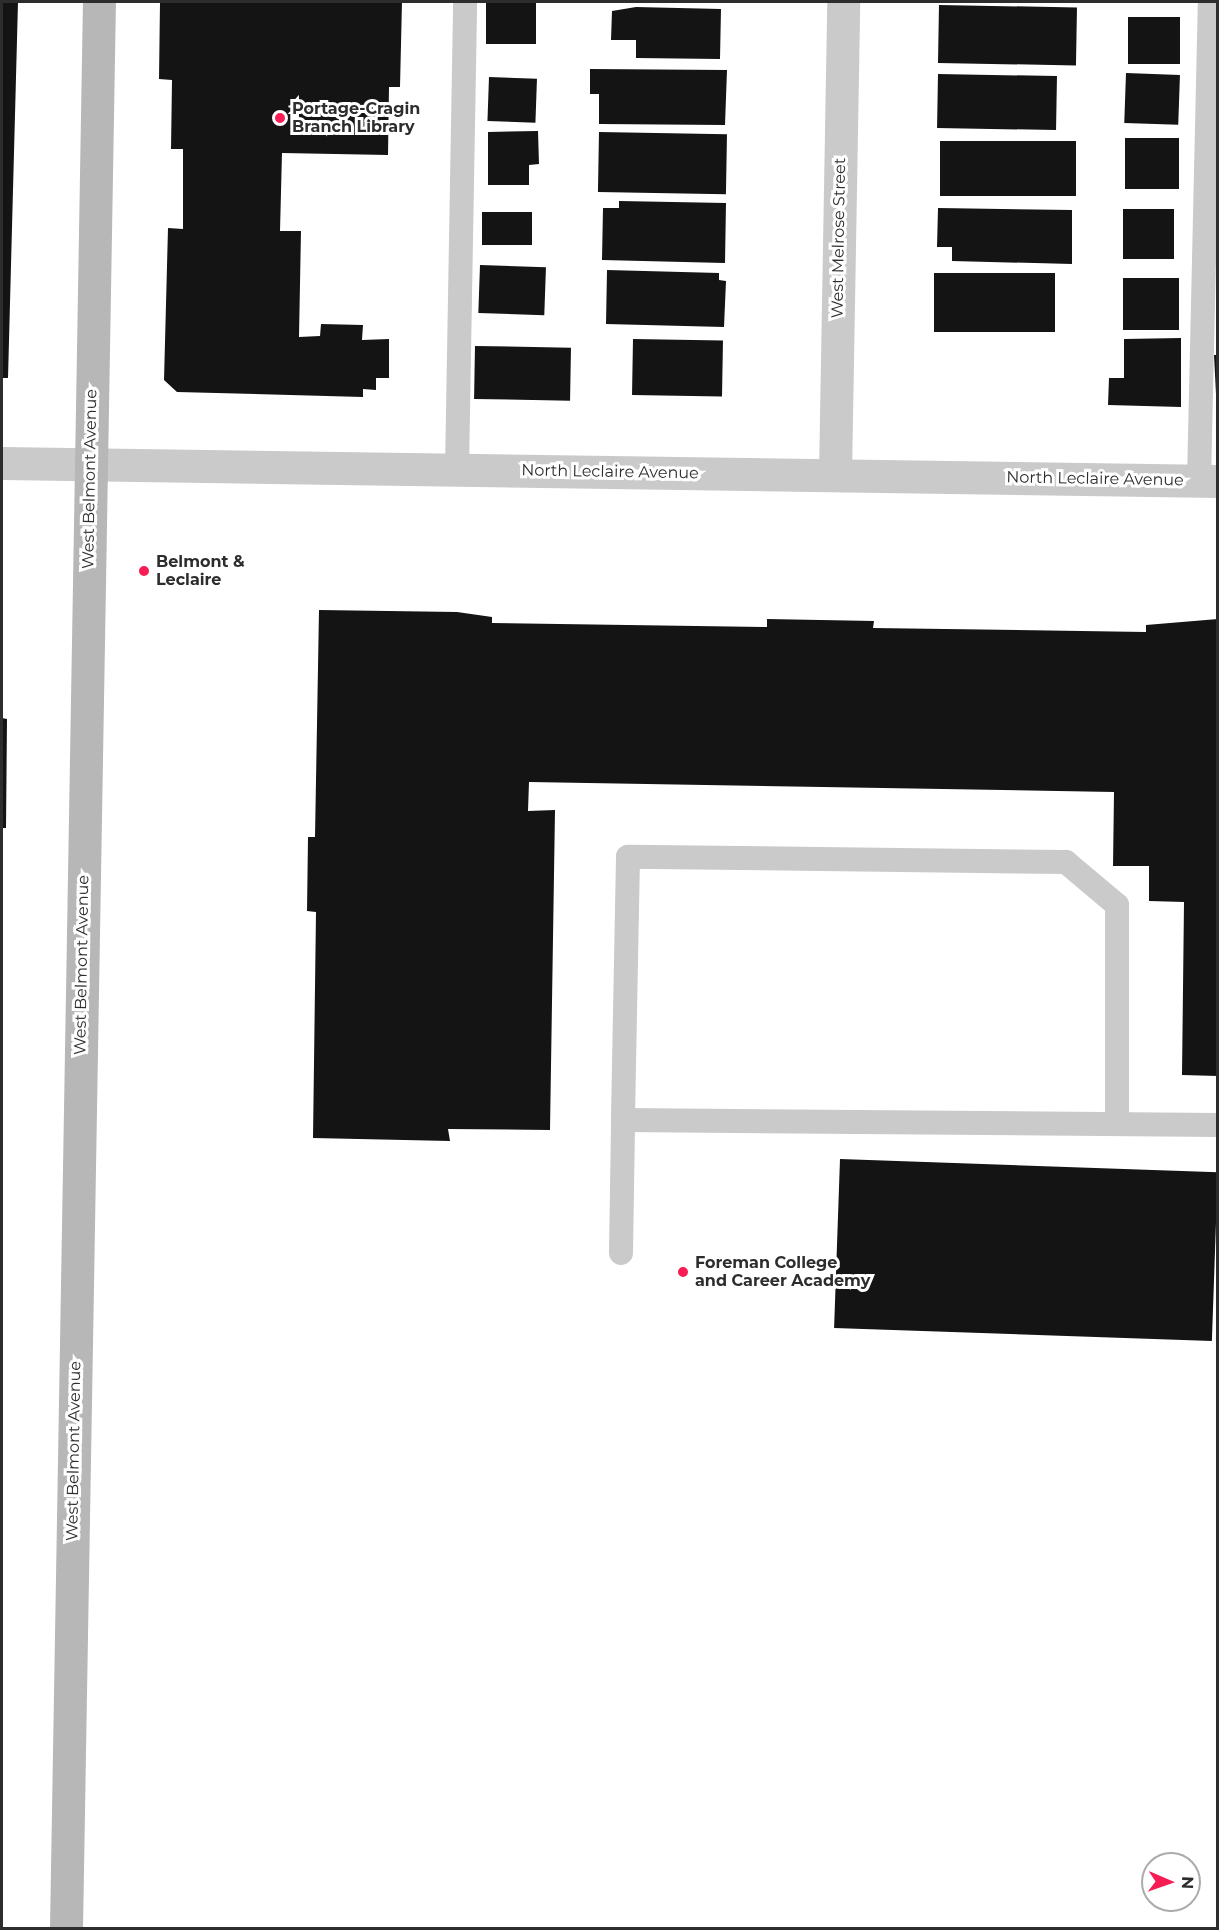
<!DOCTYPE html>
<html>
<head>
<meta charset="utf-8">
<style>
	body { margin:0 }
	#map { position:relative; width:1219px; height:1930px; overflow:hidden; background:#fff; font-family:Montserrat,sans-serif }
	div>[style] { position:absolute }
	.building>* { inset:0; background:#141414; transform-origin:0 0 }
	.lane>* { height:24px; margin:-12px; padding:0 12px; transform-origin:12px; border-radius:12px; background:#cacaca }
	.street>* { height:33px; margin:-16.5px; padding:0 16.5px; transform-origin:16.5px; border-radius:16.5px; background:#cacaca }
	.secondary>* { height:33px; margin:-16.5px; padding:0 16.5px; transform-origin:16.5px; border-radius:16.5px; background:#b7b7b7 }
	.dots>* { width:16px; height:16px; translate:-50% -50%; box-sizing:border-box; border:3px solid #fff; border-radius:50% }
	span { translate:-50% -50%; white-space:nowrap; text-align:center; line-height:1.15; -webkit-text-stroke:6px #fff; paint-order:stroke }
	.poi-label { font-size:16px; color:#2d2d2d; font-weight:700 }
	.left { translate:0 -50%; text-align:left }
	.street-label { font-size:16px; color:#2d2d2d }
	.frame { position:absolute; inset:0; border:3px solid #2d2d2d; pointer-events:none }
	.north { position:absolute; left:1141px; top:1852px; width:60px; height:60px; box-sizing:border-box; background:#fff; border:2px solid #ababab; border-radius:50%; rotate:92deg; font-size:16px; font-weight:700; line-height:24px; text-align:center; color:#2d2d2d }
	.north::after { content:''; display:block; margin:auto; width:21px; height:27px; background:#f71d54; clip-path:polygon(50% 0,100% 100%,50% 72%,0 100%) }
</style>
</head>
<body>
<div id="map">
	<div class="building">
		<div style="clip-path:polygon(2px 2px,18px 2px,8px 378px,2px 378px)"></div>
		<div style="clip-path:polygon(160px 2px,402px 2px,400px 87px,389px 87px,388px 155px,282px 153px,280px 231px,301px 231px,299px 337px,320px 336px,321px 324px,363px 325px,362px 340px,389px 339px,389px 378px,376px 378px,376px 390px,363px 389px,363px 397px,177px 392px,164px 380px,168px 228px,183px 229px,183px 149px,171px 149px,172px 80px,159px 79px)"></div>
		<div style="left:486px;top:2px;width:50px;height:42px"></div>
		<div style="left:939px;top:5px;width:138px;height:58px;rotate:1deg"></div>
		<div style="clip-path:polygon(636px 7px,721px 9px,720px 59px,636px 58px,636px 40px,611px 40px,612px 11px)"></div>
		<div style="left:1128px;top:17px;width:52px;height:47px"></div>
		<div style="clip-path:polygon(590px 69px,727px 70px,725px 125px,599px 124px,599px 94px,590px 94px)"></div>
		<div style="left:1126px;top:73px;width:54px;height:50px;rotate:2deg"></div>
		<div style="left:938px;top:74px;width:119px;height:54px;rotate:1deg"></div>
		<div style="left:489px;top:77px;width:48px;height:44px;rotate:2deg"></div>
		<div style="clip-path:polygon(538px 131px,539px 164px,529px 165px,529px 185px,488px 185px,488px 132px)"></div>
		<div style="left:599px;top:132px;width:128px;height:60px;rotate:1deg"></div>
		<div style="left:1125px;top:138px;width:54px;height:51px"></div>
		<div style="left:1076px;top:141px;width:55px;height:136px;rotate:90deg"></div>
		<div style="clip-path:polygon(619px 201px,726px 203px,725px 263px,602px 260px,603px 208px,619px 208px)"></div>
		<div style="clip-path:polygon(938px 208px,1072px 210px,1072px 264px,952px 261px,952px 247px,937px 247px)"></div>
		<div style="left:1123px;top:209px;width:51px;height:50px"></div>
		<div style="left:482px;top:212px;width:50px;height:33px"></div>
		<div style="left:480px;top:265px;width:66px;height:48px;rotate:2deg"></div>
		<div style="clip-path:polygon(607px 270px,719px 273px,719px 280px,726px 281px,724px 327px,606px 324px)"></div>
		<div style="left:934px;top:273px;width:121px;height:59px"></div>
		<div style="left:1123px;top:278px;width:56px;height:52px"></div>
		<div style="clip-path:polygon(1181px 338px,1181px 407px,1108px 405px,1109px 378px,1124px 378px,1124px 339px)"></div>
		<div style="left:633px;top:339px;width:90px;height:56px;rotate:1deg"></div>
		<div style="left:475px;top:346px;width:96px;height:53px;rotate:1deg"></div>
		<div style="clip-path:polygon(1214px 355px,1218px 355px,1218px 394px,1216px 394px)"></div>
		<div style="clip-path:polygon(319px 610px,457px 612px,492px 617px,492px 623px,767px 627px,767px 619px,874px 621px,873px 628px,1146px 632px,1146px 625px,1218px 619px,1218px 1076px,1182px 1075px,1184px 902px,1149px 901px,1149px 866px,1113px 866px,1114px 792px,529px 782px,528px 811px,555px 810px,550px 1130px,448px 1129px,450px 1141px,313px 1138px,316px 912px,307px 911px,308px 837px,315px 837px)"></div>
		<div style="clip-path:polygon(2px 718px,7px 719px,6px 828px,2px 828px)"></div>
		<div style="left:840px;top:1159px;width:378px;height:169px;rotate:2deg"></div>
	</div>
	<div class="lane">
		<div style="left:457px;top:469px;width:467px;rotate:-89deg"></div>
		<div style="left:1199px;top:480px;width:478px;rotate:-88.7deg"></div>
		<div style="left:1117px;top:1122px;width:217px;rotate:-90deg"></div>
		<div style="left:1117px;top:905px;width:67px;rotate:-139.9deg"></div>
		<div style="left:1066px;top:862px;width:438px;rotate:-179.3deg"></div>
		<div style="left:628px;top:857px;width:263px;rotate:91.1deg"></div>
		<div style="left:623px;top:1120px;width:595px;rotate:0.48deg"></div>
		<div style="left:621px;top:1253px;width:133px;rotate:-89.1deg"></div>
	</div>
	<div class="street">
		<div style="left:2px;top:463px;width:1216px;rotate:0.85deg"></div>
		<div style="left:835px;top:475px;width:473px;rotate:-89deg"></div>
	</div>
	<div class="secondary">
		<div style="left:66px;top:1928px;width:1926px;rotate:-89.02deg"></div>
	</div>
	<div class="dots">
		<div style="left:280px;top:118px;background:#f71d54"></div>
		<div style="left:144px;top:571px;background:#f71d54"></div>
		<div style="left:683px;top:1272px;background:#f71d54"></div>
	</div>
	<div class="poi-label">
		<span class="left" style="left:292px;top:118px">Portage-Cragin<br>Branch Library</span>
		<span class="left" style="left:156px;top:571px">Belmont &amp;<br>Leclaire</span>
		<span class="left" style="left:695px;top:1272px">Foreman College<br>and Career Academy</span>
	</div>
	<div class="street-label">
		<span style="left:839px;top:238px;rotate:-89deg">West Melrose Street</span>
		<span style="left:610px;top:472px;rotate:1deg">North Leclaire Avenue</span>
		<span style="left:90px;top:479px;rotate:-89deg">West Belmont Avenue</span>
		<span style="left:1095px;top:479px;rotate:1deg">North Leclaire Avenue</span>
		<span style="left:82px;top:965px;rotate:-89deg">West Belmont Avenue</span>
		<span style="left:74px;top:1451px;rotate:-89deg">West Belmont Avenue</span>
	</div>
	<div class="frame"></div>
	<div class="north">N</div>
</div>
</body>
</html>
